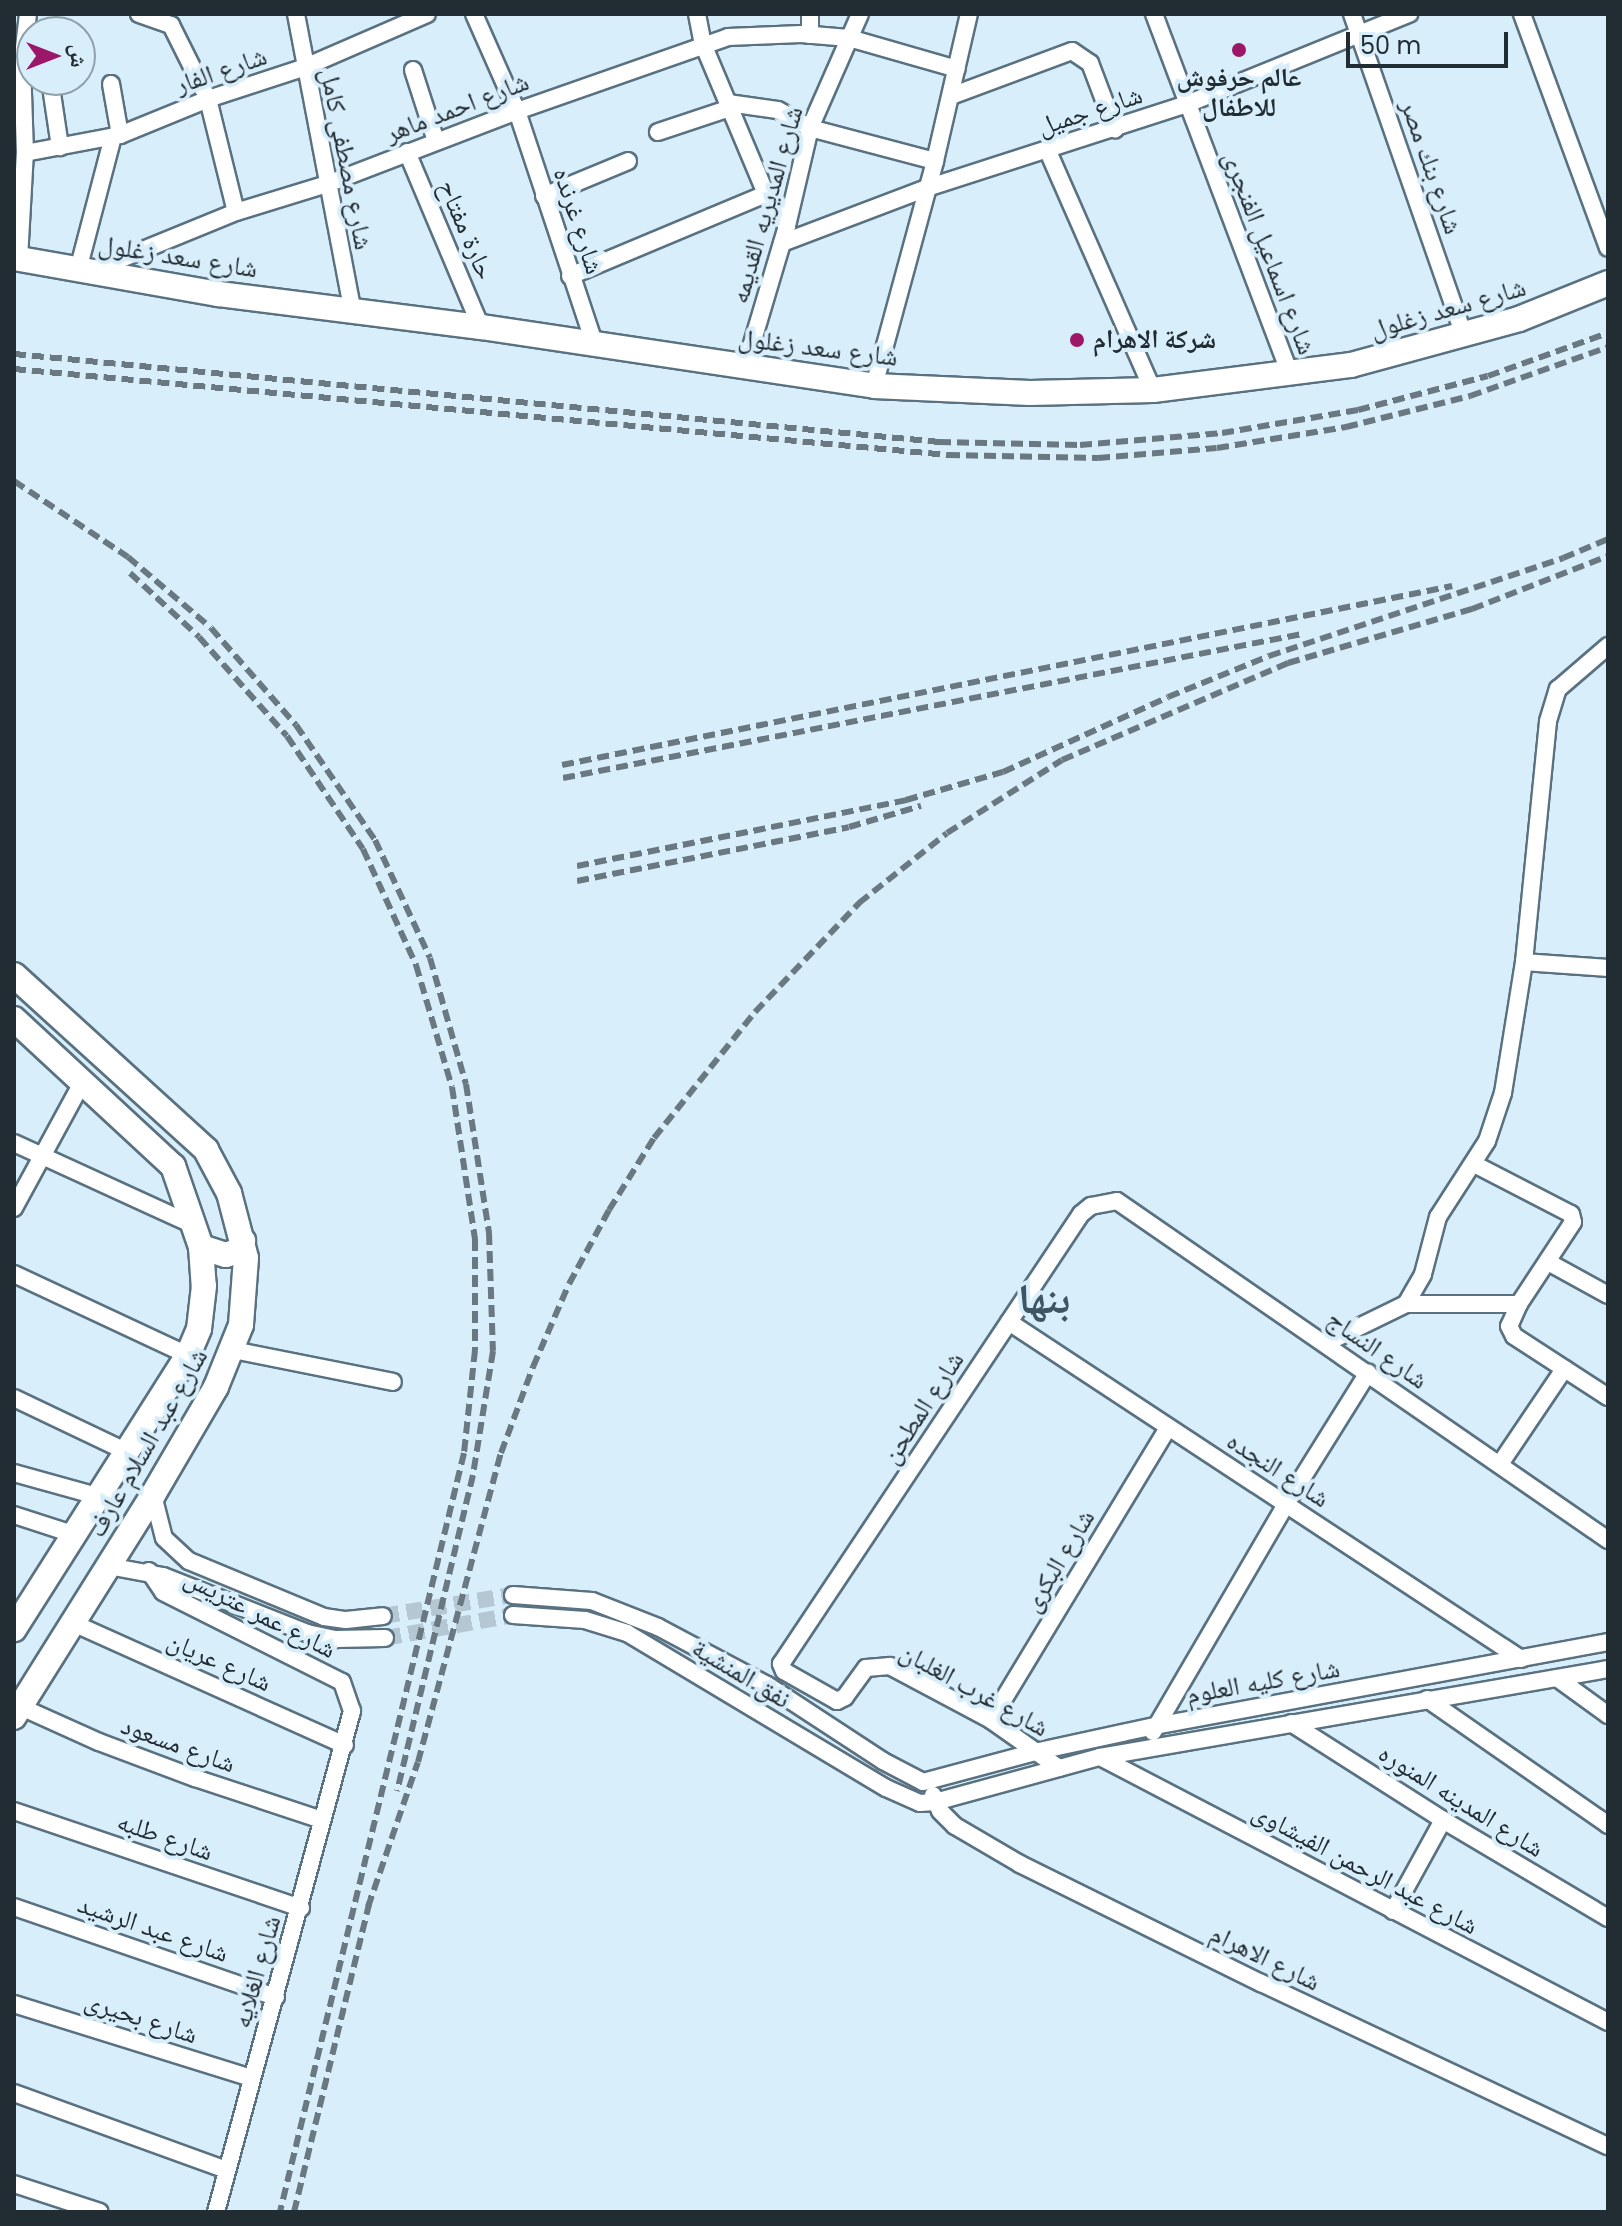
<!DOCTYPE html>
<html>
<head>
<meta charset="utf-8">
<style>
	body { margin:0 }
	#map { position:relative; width:1622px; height:2226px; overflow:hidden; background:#d8eefb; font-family:Poppins,"Noto Naskh Arabic",sans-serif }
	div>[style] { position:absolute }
	.street-tunnel>* { height:16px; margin-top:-8px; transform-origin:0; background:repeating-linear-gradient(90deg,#b4c7d3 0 16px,transparent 0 24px) }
	.roads { filter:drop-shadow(2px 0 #597180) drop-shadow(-2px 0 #597180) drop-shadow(0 2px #597180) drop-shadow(0 -2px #597180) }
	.street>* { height:16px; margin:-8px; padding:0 8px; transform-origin:8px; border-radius:8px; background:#fff }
	.secondary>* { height:24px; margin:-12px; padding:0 12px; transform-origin:12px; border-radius:12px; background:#fff }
	.rail>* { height:6px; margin-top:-3px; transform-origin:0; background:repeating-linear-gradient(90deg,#697881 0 12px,transparent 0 18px) }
	.dots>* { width:22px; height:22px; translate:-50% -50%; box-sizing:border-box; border:4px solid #d8eefb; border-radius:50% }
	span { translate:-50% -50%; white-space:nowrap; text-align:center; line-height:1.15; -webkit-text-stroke:8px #d8eefb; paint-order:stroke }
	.street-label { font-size:26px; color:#222c33 }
	.poi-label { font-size:26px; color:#222c33; font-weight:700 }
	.left { translate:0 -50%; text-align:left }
	.town-label { font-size:42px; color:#3e5563; font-weight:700 }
	.frame { position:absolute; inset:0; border:16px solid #222c33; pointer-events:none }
	.north { position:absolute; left:16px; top:16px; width:80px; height:80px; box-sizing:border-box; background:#d8eefb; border:2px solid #8fa0ab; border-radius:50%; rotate:90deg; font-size:22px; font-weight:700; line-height:32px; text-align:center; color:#222c33 }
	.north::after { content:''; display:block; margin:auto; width:28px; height:36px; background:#9d1769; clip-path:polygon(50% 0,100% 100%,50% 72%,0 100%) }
	.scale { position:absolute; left:1346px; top:32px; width:162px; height:36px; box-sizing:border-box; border:4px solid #222c33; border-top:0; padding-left:10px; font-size:24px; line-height:28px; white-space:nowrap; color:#222c33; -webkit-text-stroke:6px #d8eefb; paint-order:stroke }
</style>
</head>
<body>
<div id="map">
	<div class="street-tunnel">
		<div style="left:383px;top:1616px;width:132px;rotate:-9.2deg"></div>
		<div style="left:385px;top:1638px;width:130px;rotate:-10.2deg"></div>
	</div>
	<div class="roads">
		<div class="street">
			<div style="left:139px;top:14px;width:34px;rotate:19deg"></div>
			<div style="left:171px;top:25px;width:83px;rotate:63.4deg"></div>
			<div style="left:208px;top:99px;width:116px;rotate:76.1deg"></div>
			<div style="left:296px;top:14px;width:303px;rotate:79.2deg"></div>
			<div style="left:474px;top:14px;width:106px;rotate:66.1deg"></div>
			<div style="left:517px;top:111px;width:247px;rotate:71.6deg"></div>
			<div style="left:697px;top:14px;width:31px;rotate:79deg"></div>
			<div style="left:703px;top:44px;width:163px;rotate:67.2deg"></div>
			<div style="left:766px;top:194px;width:38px;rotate:57deg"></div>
			<div style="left:1154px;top:14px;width:385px;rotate:69.3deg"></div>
			<div style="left:1352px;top:14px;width:340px;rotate:70.8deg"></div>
			<div style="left:1522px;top:14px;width:249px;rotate:69.8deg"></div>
			<div style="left:810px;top:35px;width:21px;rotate:-90deg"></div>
			<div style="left:413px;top:70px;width:75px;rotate:72.1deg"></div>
			<div style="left:50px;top:80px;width:68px;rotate:81.5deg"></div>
			<div style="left:111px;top:84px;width:52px;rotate:80deg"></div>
			<div style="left:951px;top:96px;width:129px;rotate:-20.4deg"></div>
			<div style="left:1072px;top:51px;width:22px;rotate:34deg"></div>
			<div style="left:1090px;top:63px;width:71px;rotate:69.3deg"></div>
			<div style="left:728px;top:103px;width:50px;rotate:8deg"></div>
			<div style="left:778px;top:110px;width:37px;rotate:29deg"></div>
			<div style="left:810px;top:128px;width:129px;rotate:14.8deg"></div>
			<div style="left:658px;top:132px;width:76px;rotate:-18.4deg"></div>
			<div style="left:1047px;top:149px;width:263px;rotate:66.3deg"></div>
			<div style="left:407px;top:152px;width:190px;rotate:67.1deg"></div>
			<div style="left:25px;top:153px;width:97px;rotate:-10.7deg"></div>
			<div style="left:120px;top:135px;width:95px;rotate:-22.2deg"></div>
			<div style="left:208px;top:99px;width:100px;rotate:-18.1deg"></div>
			<div style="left:303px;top:68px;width:135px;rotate:-23.5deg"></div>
			<div style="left:544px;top:196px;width:91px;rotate:-22.6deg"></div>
			<div style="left:782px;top:243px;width:155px;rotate:-20.8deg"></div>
			<div style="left:927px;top:188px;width:273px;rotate:-17.9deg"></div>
			<div style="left:1187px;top:104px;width:240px;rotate:-22.1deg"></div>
			<div style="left:19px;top:259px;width:106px;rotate:-86.8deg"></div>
			<div style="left:25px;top:153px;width:89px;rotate:-91.9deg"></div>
			<div style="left:22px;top:64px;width:50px;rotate:-83.2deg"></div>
			<div style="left:78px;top:270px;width:138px;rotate:-75.3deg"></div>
			<div style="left:94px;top:270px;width:153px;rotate:-22.2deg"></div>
			<div style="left:236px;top:212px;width:95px;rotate:-17.1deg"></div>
			<div style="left:327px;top:184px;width:204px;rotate:-21deg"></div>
			<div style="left:517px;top:111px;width:224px;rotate:-19.3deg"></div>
			<div style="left:728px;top:37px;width:73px;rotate:-2.4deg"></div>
			<div style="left:801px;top:34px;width:48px;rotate:4.8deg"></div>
			<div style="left:849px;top:38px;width:112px;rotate:16deg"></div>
			<div style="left:570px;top:276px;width:212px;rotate:-22.7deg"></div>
			<div style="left:745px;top:367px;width:147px;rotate:-73.4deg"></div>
			<div style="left:787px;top:226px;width:101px;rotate:-76.8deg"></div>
			<div style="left:810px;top:128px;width:124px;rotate:-66.3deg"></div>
			<div style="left:874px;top:386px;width:233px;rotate:-74.8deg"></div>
			<div style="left:935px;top:161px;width:151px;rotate:-77deg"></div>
			<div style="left:1524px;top:962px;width:84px;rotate:4.1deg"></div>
			<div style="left:14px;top:1143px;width:199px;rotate:24.6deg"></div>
			<div style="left:1474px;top:1164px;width:109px;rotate:27.3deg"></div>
			<div style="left:1571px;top:1214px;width:8px;rotate:76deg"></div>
			<div style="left:1573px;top:1222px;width:98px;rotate:123.4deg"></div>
			<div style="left:1519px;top:1304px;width:24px;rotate:114deg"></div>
			<div style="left:1509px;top:1326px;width:11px;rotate:63deg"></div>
			<div style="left:1514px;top:1336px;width:112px;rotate:33deg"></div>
			<div style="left:14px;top:1208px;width:145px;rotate:-61.5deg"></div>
			<div style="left:1548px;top:1262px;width:68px;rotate:28.8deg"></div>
			<div style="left:14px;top:1274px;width:192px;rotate:25deg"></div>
			<div style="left:1406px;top:1304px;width:113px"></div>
			<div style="left:1009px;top:1322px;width:613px;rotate:33.35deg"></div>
			<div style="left:1326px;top:1343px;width:89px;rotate:-26deg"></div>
			<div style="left:1406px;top:1304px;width:34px;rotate:-60deg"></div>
			<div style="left:1423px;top:1274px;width:59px;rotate:-75.3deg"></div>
			<div style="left:1438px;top:1217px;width:90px;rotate:-57.2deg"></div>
			<div style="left:1487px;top:1141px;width:51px;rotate:-71.6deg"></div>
			<div style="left:1503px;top:1093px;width:133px;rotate:-80.9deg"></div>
			<div style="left:1524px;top:962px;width:242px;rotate:-84.3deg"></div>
			<div style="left:1548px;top:721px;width:34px;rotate:-73deg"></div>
			<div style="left:1558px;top:689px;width:66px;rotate:-40.7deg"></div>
			<div style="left:233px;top:1350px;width:163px;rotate:11.3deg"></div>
			<div style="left:14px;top:1398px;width:125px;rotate:25.5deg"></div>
			<div style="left:1500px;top:1464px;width:115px;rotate:-56deg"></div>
			<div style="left:14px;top:1473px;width:86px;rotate:15.5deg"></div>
			<div style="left:153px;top:1495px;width:44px;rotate:75.7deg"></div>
			<div style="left:164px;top:1538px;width:34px;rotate:43deg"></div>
			<div style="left:189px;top:1561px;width:146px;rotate:22.5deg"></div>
			<div style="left:324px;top:1617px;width:22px;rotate:8deg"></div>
			<div style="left:346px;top:1620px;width:37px;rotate:-6deg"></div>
			<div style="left:14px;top:1515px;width:62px;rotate:17.9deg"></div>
			<div style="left:108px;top:1566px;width:56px;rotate:10.3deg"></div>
			<div style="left:163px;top:1576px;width:155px;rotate:21.6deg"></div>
			<div style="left:307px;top:1633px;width:30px;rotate:12deg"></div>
			<div style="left:336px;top:1639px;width:49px;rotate:-1.2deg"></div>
			<div style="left:149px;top:1571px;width:25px;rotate:56deg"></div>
			<div style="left:163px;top:1592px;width:200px;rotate:26.7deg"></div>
			<div style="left:342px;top:1682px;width:31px;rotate:71deg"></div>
			<div style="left:352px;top:1711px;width:519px;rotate:105.19deg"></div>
			<div style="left:513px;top:1595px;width:79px;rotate:4.3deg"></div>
			<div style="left:592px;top:1601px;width:71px;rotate:21.5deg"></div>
			<div style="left:658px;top:1627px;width:123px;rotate:28deg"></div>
			<div style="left:767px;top:1685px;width:139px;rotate:33.2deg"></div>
			<div style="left:883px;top:1761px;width:45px;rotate:27.7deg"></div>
			<div style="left:923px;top:1782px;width:120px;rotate:-15deg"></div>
			<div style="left:1039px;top:1751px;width:119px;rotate:-12.2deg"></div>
			<div style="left:1155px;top:1726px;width:461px;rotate:-10.5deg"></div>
			<div style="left:513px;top:1615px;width:72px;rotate:4deg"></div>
			<div style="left:585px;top:1620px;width:44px;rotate:17.2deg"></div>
			<div style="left:627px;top:1633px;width:302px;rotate:30.9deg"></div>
			<div style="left:886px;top:1788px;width:37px;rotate:24deg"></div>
			<div style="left:920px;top:1803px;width:15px;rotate:-4deg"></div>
			<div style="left:935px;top:1802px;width:171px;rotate:-15.3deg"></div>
			<div style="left:1100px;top:1757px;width:516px;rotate:-9.83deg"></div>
			<div style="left:73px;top:1623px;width:298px;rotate:24.2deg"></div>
			<div style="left:1557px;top:1678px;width:63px;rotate:36deg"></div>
			<div style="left:1427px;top:1699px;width:221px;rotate:34.8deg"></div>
			<div style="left:21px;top:1707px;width:85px;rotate:24.2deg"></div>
			<div style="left:99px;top:1742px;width:103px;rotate:20.6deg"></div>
			<div style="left:195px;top:1778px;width:134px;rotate:18.3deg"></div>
			<div style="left:991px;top:1720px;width:341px;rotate:-58.8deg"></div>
			<div style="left:1291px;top:1723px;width:180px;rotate:32.5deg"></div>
			<div style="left:1443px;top:1820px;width:192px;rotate:30.7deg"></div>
			<div style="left:1153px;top:1732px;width:264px;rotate:-59.7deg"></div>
			<div style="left:1286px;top:1504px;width:155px;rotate:-58deg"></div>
			<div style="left:1100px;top:1757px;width:573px;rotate:27.55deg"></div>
			<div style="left:1059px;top:1768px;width:83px;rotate:-144.8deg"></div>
			<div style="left:991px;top:1720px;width:115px;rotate:-151.9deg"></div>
			<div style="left:890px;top:1666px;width:24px;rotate:175deg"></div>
			<div style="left:866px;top:1668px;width:36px;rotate:126deg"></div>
			<div style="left:845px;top:1697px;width:9px;rotate:153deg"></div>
			<div style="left:837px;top:1701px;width:61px;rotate:-150.5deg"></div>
			<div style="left:784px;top:1671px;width:8px;rotate:-113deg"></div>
			<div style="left:781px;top:1664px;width:541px;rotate:-56.31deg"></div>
			<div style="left:1081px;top:1214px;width:13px;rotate:-39deg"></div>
			<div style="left:1091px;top:1206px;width:26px;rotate:-11deg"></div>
			<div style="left:1117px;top:1201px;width:597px;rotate:34.62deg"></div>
			<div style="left:933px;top:1795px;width:17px;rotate:66deg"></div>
			<div style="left:940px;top:1811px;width:21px;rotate:45deg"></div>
			<div style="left:955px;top:1826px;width:75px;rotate:30.3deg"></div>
			<div style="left:1020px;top:1864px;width:269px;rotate:26.3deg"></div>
			<div style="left:1261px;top:1983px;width:383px;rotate:25.2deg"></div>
			<div style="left:14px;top:1811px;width:303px;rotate:18.7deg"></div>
			<div style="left:14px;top:1907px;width:277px;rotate:19deg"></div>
			<div style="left:1393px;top:1911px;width:104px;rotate:-61.2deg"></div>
			<div style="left:14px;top:2004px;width:249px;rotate:17.3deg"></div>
			<div style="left:14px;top:2093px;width:226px;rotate:19.9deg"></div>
			<div style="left:14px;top:2184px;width:90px;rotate:18deg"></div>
		</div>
		<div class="secondary">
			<div style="left:14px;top:258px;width:208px;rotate:10deg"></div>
			<div style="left:219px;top:294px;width:264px;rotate:7.2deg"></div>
			<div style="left:481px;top:327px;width:397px;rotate:8.5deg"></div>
			<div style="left:874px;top:386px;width:156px;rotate:2.6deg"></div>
			<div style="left:1030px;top:393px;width:123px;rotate:-1.4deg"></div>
			<div style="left:1153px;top:390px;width:200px;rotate:-7.2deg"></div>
			<div style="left:1351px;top:365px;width:174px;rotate:-15.3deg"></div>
			<div style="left:1519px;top:319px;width:96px;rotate:-22deg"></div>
			<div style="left:14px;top:975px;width:260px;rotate:42.3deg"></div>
			<div style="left:206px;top:1150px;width:49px;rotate:61.9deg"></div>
			<div style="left:229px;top:1193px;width:67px;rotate:75.3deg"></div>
			<div style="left:246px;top:1258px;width:67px;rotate:94.3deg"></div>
			<div style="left:241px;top:1325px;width:67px;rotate:112deg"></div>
			<div style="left:216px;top:1387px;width:125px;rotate:120.3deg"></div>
			<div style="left:153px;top:1495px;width:262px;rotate:122.1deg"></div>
			<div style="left:14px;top:1019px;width:217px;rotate:42.8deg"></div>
			<div style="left:173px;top:1166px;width:86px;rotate:70.9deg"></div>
			<div style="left:201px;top:1247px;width:39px;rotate:86deg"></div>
			<div style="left:204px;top:1286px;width:43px;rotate:96.6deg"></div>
			<div style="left:199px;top:1329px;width:28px;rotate:113deg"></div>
			<div style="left:188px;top:1355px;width:325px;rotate:122.4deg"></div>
			<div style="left:201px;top:1247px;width:26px;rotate:18deg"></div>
			<div style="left:226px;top:1255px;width:12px;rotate:-20deg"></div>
			<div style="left:237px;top:1251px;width:12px;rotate:-59deg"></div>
		</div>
	</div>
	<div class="rail">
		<div style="left:14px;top:354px;width:929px;rotate:5.43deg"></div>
		<div style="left:939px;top:442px;width:141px;rotate:1.2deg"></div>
		<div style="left:1080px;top:445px;width:143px;rotate:-4.8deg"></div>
		<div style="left:1222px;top:433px;width:138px;rotate:-9.6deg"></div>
		<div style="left:1358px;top:410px;width:134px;rotate:-14.7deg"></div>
		<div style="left:1488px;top:376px;width:127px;rotate:-19.7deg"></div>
		<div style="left:14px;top:369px;width:938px;rotate:5.26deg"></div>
		<div style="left:948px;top:455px;width:150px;rotate:1.1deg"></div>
		<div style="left:1098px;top:458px;width:119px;rotate:-4.8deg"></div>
		<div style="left:1217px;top:448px;width:131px;rotate:-9.2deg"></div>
		<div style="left:1346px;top:427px;width:128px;rotate:-14deg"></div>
		<div style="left:1470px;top:396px;width:146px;rotate:-19.5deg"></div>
		<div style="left:14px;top:481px;width:137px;rotate:33.7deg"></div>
		<div style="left:128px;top:557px;width:109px;rotate:40.5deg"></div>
		<div style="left:211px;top:628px;width:129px;rotate:48.8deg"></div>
		<div style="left:296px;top:725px;width:140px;rotate:55.5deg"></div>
		<div style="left:375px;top:840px;width:130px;rotate:65deg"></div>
		<div style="left:430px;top:958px;width:131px;rotate:74.1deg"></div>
		<div style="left:466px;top:1084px;width:151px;rotate:81.2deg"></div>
		<div style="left:489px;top:1233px;width:118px;rotate:88.1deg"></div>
		<div style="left:493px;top:1351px;width:126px;rotate:99.2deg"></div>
		<div style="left:473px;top:1475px;width:325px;rotate:103.5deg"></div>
		<div style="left:130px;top:573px;width:94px;rotate:42.8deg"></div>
		<div style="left:199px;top:637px;width:132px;rotate:48.4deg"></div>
		<div style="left:287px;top:736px;width:136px;rotate:56.1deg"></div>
		<div style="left:363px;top:849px;width:128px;rotate:65.4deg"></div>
		<div style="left:416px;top:965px;width:127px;rotate:73.6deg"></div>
		<div style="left:452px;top:1087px;width:154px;rotate:81.4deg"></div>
		<div style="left:475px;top:1239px;width:111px;rotate:90deg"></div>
		<div style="left:475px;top:1350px;width:104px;rotate:96.1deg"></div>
		<div style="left:464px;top:1453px;width:781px;rotate:103.63deg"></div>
		<div style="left:562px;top:765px;width:908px;rotate:-11.37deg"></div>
		<div style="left:563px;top:778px;width:753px;rotate:-11.03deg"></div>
		<div style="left:577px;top:866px;width:336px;rotate:-11.3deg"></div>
		<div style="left:906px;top:800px;width:101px;rotate:-16.1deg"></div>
		<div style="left:1003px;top:772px;width:181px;rotate:-24.4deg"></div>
		<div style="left:1168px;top:697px;width:109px;rotate:-22.1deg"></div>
		<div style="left:1269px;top:656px;width:310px;rotate:-18.4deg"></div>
		<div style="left:1563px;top:558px;width:49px;rotate:-22.9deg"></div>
		<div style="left:577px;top:881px;width:277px;rotate:-11.2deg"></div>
		<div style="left:849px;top:827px;width:75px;rotate:-16.3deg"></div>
		<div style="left:368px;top:1907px;width:153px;rotate:-71deg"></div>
		<div style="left:418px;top:1762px;width:320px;rotate:-75deg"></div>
		<div style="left:501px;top:1453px;width:92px;rotate:-69.6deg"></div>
		<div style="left:533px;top:1367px;width:90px;rotate:-66.6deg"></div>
		<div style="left:569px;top:1284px;width:84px;rotate:-61.6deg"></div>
		<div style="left:609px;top:1210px;width:85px;rotate:-58deg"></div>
		<div style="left:654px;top:1138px;width:161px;rotate:-51.3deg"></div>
		<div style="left:755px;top:1012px;width:151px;rotate:-46.3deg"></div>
		<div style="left:859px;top:903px;width:112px;rotate:-38.5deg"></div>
		<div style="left:947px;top:833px;width:136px;rotate:-32.4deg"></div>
		<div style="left:1062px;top:760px;width:246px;rotate:-23.2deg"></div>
		<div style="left:1288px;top:663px;width:192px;rotate:-16.4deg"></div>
		<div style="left:1472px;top:609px;width:146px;rotate:-21.3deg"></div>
		<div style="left:294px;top:2212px;width:325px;rotate:-76.3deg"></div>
	</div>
	<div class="dots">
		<div style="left:1239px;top:50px;background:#9d1769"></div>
		<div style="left:1077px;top:340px;background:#9d1769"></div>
	</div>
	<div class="street-label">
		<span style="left:221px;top:71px;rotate:-19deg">شارع الفار</span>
		<span style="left:457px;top:108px;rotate:-21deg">شارع احمد ماهر</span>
		<span style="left:1090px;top:111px;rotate:-18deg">شارع جميل</span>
		<span style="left:346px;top:159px;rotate:79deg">شارع مصطفى كامل</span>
		<span style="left:1431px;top:167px;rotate:71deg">شارع بنك مصر</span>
		<span style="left:767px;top:205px;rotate:-74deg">شارع المديريه القديمه</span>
		<span style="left:578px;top:221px;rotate:72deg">شارع غرنده</span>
		<span style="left:466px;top:230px;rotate:67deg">حارة مفتاح</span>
		<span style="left:1269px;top:253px;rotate:69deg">شارع اسماعيل الفنجرى</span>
		<span style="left:178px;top:257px;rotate:9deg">شارع سعد زغلول</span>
		<span style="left:1448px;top:309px;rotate:-16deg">شارع سعد زغلول</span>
		<span style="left:818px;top:348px;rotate:7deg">شارع سعد زغلول</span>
		<span style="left:1377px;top:1350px;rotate:35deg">شارع النساج</span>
		<span style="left:923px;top:1408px;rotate:-57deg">شارع المطحن</span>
		<span style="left:148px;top:1443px;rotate:-60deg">شارع عبد السلام عارف</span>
		<span style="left:1278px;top:1470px;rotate:33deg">شارع النجده</span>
		<span style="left:1059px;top:1561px;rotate:-59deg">شارع البكرى</span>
		<span style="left:260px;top:1614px;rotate:27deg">شارع عمر عتريس</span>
		<span style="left:219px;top:1662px;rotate:24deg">شارع عريان</span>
		<span style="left:741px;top:1674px;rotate:31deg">نفق المنشية</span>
		<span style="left:1263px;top:1682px;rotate:-10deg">شارع كليه العلوم</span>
		<span style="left:974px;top:1690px;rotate:29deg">شارع غرب الغلبان</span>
		<span style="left:178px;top:1745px;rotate:20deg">شارع مسعود</span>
		<span style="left:1461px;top:1801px;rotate:32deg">شارع المدينه المنوره</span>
		<span style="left:165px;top:1837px;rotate:19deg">شارع طلبه</span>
		<span style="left:1365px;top:1869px;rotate:28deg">شارع عبد الرحمن الفيشاوى</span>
		<span style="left:153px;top:1929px;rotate:19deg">شارع عبد الرشيد</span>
		<span style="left:1265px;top:1958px;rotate:26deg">شارع الاهرام</span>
		<span style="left:257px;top:1972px;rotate:-74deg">شارع الغلايه</span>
		<span style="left:141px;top:2018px;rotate:18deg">شارع بحيرى</span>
	</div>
	<div class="poi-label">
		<span style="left:1239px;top:93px">عالم حرفوش<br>للاطفال</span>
		<span class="left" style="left:1093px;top:340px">شركة الاهرام</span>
	</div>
	<div class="town-label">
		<span style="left:1044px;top:1299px">بنها</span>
	</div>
	<div class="frame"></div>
	<div class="north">ش</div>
	<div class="scale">50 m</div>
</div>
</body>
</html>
